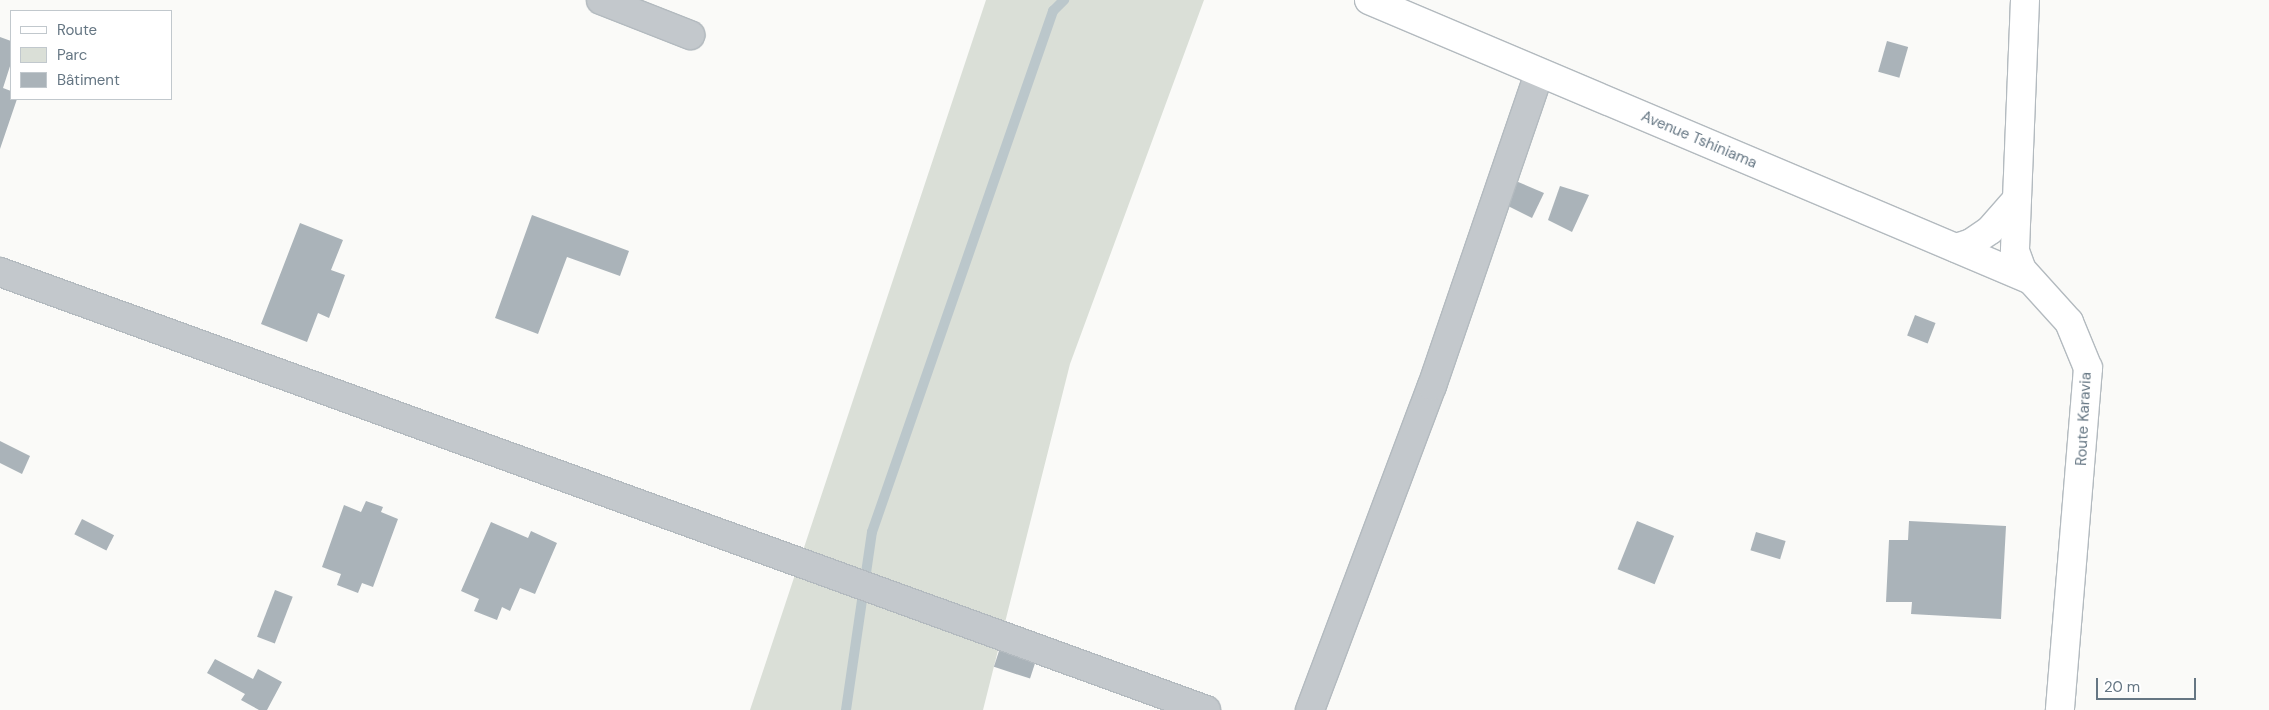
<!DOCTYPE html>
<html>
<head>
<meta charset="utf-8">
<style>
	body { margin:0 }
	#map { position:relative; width:2269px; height:710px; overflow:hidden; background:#fafaf8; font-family:"DM Sans",sans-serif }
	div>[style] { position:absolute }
	.green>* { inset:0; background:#dadfd7 }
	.stream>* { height:10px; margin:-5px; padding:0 5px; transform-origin:5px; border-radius:5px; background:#bbc7cb }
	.building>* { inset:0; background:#aab3b9; transform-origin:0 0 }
	.roads { filter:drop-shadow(1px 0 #b3babf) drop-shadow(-1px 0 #b3babf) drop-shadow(0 1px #b3babf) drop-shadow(0 -1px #b3babf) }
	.street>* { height:28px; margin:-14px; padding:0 14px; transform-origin:14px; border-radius:14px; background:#c3c8cc }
	.secondary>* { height:28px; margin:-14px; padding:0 14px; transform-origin:14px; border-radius:14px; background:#fff }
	span { translate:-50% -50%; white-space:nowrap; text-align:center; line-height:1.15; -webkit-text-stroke:5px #fff; paint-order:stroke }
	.street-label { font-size:15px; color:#657683 }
	.legend { position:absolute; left:10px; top:10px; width:162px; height:90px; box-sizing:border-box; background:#fff; border:1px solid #c1c8cd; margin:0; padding:6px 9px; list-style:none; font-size:15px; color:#657683 }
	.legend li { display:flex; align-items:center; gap:10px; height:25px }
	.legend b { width:25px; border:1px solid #c1c8cd }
	.scale { position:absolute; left:2096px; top:678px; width:100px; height:22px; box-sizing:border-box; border:2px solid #657683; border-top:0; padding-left:6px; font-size:15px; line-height:18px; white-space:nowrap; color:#657683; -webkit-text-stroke:4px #fff; paint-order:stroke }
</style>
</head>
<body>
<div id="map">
	<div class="green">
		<div style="clip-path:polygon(986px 0,1204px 0,1070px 364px,983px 710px,750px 710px)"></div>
	</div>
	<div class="stream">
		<div style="left:846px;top:710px;width:180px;rotate:-81.7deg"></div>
		<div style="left:872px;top:532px;width:552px;rotate:-70.84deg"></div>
		<div style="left:1053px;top:11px;width:16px;rotate:-45deg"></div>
	</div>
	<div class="building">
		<div style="clip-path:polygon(0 37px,11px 41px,11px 63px,3px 88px,11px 91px,11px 99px,17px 99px,0 149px)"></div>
		<div style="left:1887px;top:41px;width:22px;height:32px;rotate:16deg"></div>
		<div style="clip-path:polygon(1511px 179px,1544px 193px,1532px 218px,1506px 205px)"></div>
		<div style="clip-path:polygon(1560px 186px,1589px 195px,1572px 232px,1548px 220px)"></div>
		<div style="clip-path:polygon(532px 215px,629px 251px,620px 276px,567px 257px,538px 334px,495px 318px)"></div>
		<div style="clip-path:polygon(300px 223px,343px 240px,331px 270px,345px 275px,329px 318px,318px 313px,307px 342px,261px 324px)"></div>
		<div style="left:1915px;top:315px;width:22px;height:22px;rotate:21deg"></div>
		<div style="clip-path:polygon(0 441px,30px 456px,22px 474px,0 463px)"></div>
		<div style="clip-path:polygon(366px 501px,383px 507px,381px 512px,398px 519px,373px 587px,362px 583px,358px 593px,337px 585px,341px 574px,322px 567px,344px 505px,361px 512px)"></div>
		<div style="left:82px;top:519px;width:36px;height:17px;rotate:27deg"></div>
		<div style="left:1637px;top:521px;width:40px;height:52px;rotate:22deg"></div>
		<div style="clip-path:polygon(1909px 521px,2006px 526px,2001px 619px,1911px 614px,1912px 602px,1886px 602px,1889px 540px,1908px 540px)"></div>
		<div style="clip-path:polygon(491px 522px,528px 538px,531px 531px,557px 543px,535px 594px,520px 588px,510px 611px,502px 607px,497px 620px,474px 611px,479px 599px,461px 591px)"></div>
		<div style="left:1756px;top:532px;width:31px;height:19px;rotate:17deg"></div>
		<div style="left:275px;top:590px;width:19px;height:50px;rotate:21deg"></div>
		<div style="left:1001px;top:645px;width:38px;height:23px;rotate:18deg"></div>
		<div style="clip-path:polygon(215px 659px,253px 679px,258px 669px,282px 682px,267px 710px,259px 710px,241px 700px,245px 694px,207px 673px)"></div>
	</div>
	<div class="roads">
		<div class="street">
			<div style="left:601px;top:0;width:96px;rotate:21.5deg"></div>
			<div style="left:0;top:272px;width:1283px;rotate:19.96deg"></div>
			<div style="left:1310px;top:710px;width:346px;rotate:-69.4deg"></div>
			<div style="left:1432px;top:386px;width:331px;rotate:-71.1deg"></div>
		</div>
		<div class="secondary">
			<div style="left:1369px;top:0;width:717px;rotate:22.92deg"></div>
			<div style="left:2025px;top:0;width:251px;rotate:92.3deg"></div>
			<div style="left:2015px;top:251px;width:20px;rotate:70deg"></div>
			<div style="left:2022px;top:270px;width:70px;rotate:47.9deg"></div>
			<div style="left:2069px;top:322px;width:50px;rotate:67.6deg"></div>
			<div style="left:2088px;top:368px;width:343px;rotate:94.7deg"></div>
			<div style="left:1956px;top:248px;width:16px;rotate:-18deg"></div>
			<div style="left:1971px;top:243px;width:23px;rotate:-34deg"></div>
			<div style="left:1990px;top:230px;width:41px;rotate:-48.9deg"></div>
		</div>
	</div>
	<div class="street-label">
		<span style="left:1699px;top:140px;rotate:23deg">Avenue Tshiniama</span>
		<span style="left:2084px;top:419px;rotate:-87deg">Route Karavia</span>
	</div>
	<ul class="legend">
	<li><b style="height:6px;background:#fff"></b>Route</li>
	<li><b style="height:14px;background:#dadfd7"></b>Parc</li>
	<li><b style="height:14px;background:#aab3b9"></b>Bâtiment</li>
	</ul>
	<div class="scale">20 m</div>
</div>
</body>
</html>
